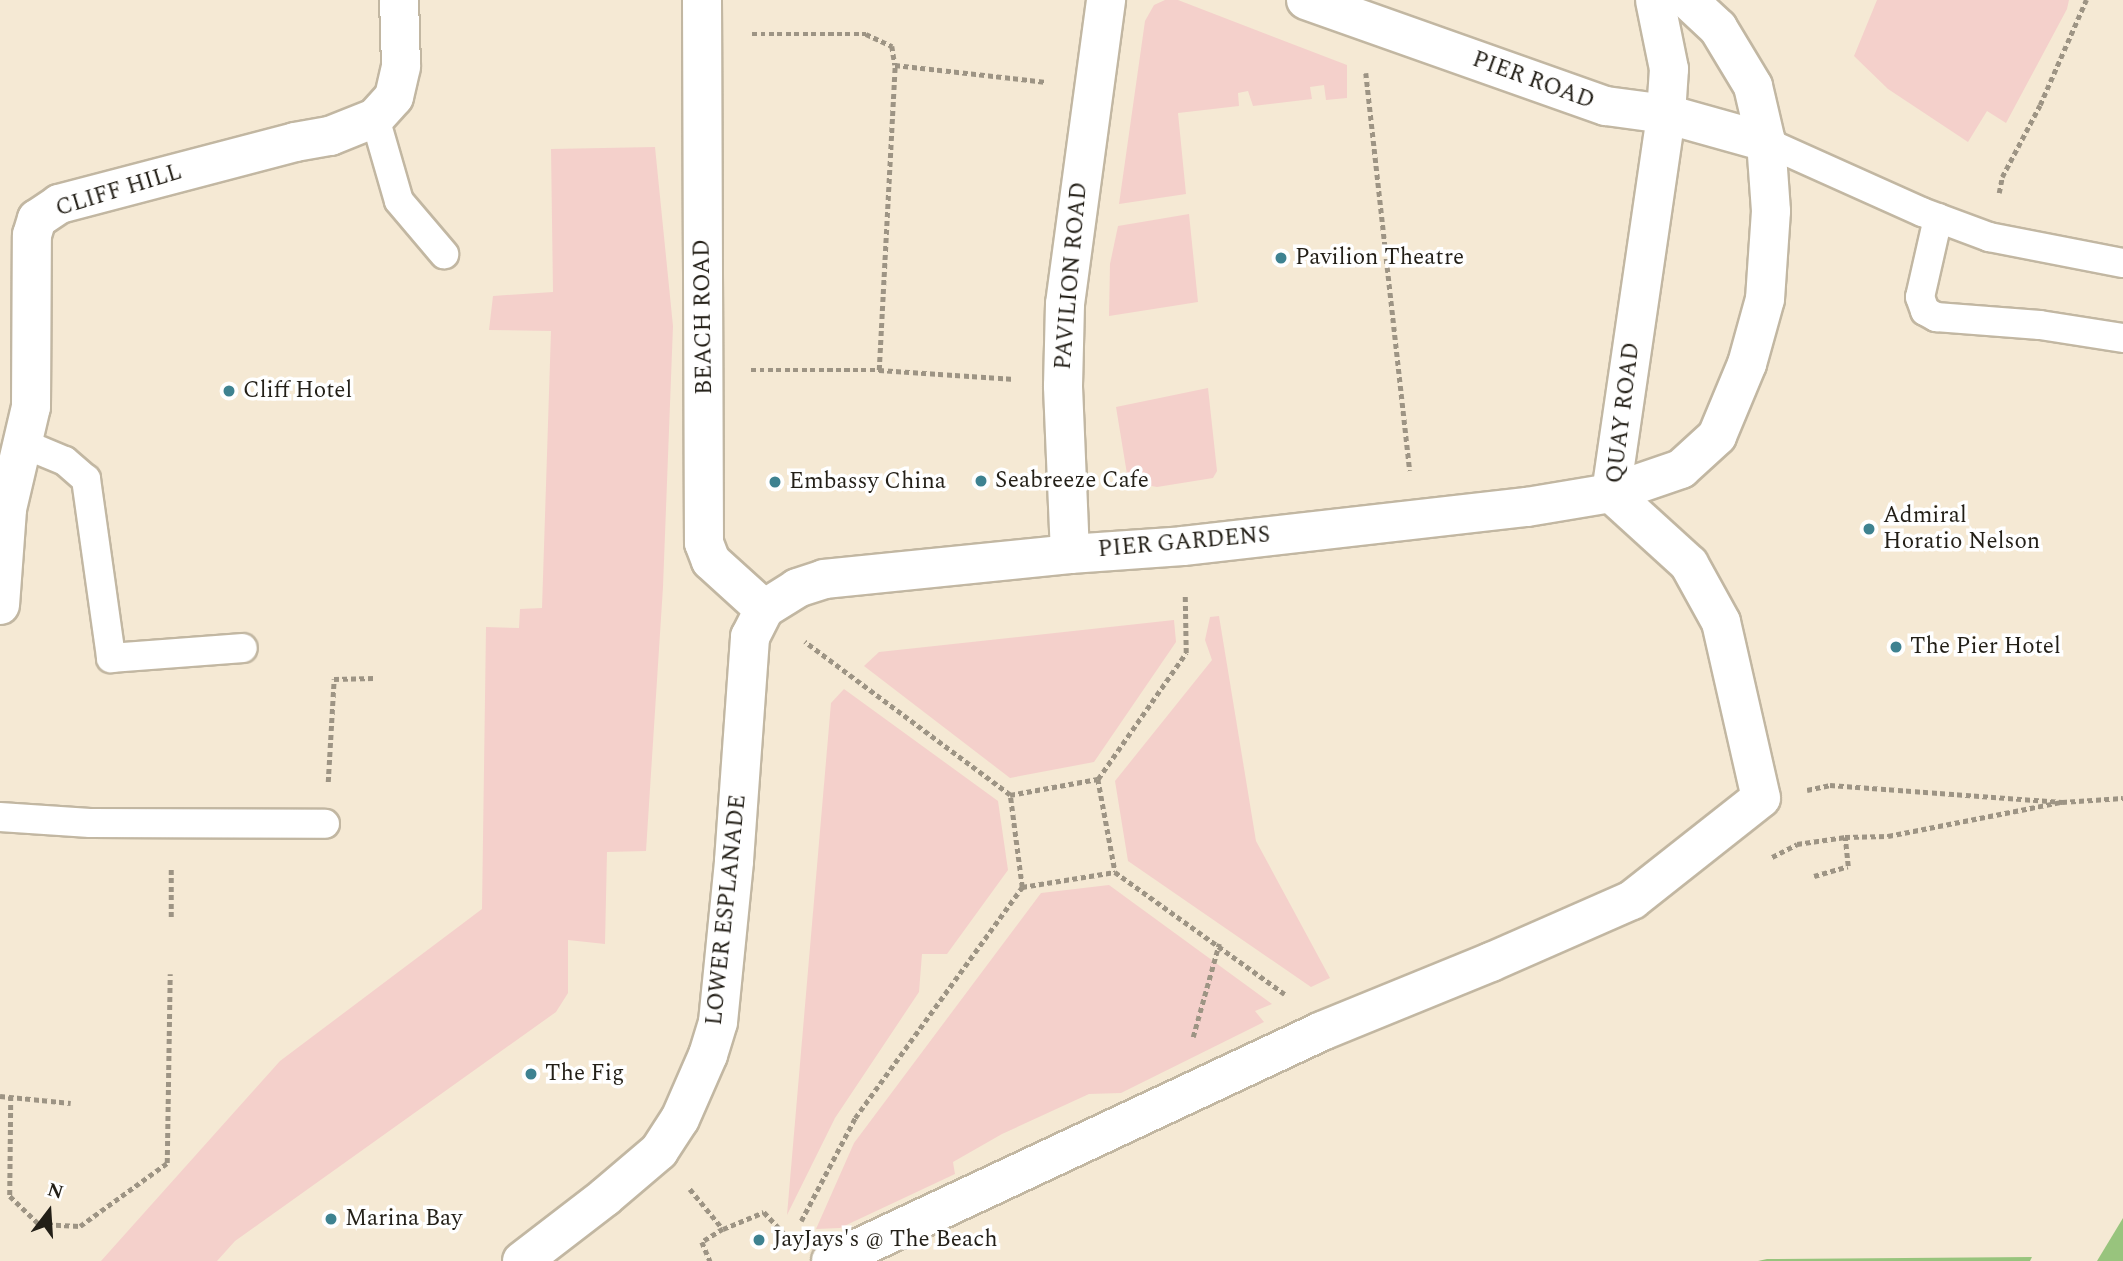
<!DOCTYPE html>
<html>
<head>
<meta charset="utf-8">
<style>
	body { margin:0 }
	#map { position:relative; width:2123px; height:1261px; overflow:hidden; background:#f5e9d4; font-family:Spectral,serif }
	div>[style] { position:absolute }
	.green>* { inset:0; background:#f4d0cb }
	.water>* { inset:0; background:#98c47d }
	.path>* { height:4.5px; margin-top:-2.25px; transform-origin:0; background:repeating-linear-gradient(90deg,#9d9484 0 5px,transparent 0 8.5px) }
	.roads { filter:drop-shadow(2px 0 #c2b7a2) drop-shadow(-2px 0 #c2b7a2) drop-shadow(0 2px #c2b7a2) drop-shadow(0 -2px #c2b7a2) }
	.service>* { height:28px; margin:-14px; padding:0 14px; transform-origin:14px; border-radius:14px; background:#fff }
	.pedestrian>* { height:38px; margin:-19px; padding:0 19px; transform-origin:19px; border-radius:19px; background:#fff }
	.minor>* { height:38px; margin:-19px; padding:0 19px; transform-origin:19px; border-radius:19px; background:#fff }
	.tertiary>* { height:38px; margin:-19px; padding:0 19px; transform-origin:19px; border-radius:19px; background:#fff }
	.dots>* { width:19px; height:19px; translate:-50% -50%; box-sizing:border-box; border:4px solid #fff; border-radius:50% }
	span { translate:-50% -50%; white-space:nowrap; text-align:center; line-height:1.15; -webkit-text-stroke:7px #fff; paint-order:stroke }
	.street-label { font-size:23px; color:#231f17 }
	.poi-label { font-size:23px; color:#231f17 }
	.left { translate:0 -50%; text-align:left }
	.north { position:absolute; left:14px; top:1177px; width:70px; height:70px; -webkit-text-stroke:5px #fff; paint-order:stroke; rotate:17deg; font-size:19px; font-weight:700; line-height:28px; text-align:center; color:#231f17 }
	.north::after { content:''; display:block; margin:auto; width:24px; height:32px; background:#231f17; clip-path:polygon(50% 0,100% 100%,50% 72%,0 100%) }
</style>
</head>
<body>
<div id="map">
	<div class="green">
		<div style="clip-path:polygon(1165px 0,1178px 0,1347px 65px,1347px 98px,1326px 100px,1324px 85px,1310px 87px,1312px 99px,1253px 106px,1248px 91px,1238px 93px,1239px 106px,1178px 113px,1186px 194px,1119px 204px,1145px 21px,1154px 5px)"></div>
		<div style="clip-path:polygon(1877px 0,2069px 0,2067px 9px,2006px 123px,1987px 111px,1968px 142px,1888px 89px,1854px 56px)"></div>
		<div style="clip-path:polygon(655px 147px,673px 326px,663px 587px,646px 851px,607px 852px,605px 944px,568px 940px,568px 993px,556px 1012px,235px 1241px,217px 1261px,101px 1261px,280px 1061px,482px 909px,486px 627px,519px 628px,520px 609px,542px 608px,551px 331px,489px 330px,493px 296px,553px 292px,551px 149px)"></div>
		<div style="clip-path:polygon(1189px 214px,1198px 302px,1109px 316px,1110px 264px,1118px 226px)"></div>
		<div style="clip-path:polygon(1208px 388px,1217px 471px,1213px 478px,1157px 487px,1141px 484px,1127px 474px,1116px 407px)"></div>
		<div style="clip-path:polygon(1219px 616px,1256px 841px,1330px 978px,1311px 987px,1128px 861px,1115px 781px,1212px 660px,1205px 640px,1210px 617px)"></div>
		<div style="clip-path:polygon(1174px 620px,1176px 642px,1094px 762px,1010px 778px,864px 666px,879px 652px)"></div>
		<div style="clip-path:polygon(844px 689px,998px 801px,1008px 870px,947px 954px,922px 954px,919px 992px,835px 1118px,787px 1215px,831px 703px)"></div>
		<div style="clip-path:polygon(1109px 885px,1272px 1004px,1255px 1011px,1264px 1022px,1121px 1093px,1089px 1094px,1002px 1134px,953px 1162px,955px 1174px,840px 1228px,816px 1229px,854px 1143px,1041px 893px)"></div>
	</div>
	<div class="water">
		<div style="clip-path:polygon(2123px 1218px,2123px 1261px,2097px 1261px)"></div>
		<div style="clip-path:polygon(2032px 1257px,2030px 1261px,1758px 1261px,1767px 1259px)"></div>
	</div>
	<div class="path">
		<div style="left:752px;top:34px;width:114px"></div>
		<div style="left:866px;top:34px;width:29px;rotate:25deg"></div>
		<div style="left:892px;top:46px;width:19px;rotate:81deg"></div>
		<div style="left:895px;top:65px;width:152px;rotate:6.4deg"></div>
		<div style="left:1366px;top:73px;width:400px;rotate:83.7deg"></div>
		<div style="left:1999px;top:193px;width:16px;rotate:-79deg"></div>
		<div style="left:2002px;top:177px;width:81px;rotate:-62.2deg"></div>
		<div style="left:2040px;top:105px;width:115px;rotate:-66.3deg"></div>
		<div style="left:751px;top:370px;width:128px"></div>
		<div style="left:879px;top:370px;width:305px;rotate:-87deg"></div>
		<div style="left:879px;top:370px;width:136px;rotate:3.8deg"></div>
		<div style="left:1098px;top:779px;width:94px;rotate:79.5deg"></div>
		<div style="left:328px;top:782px;width:103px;rotate:-86.7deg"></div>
		<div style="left:334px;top:679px;width:40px;rotate:-1.4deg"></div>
		<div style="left:1807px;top:790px;width:24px;rotate:-12deg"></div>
		<div style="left:1830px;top:785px;width:233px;rotate:4.2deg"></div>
		<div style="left:2062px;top:802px;width:61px;rotate:-3.8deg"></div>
		<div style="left:1010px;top:795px;width:89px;rotate:-10.3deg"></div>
		<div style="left:1098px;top:779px;width:154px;rotate:-55.1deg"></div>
		<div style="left:1186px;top:653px;width:57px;rotate:-91deg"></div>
		<div style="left:1772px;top:857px;width:28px;rotate:-27deg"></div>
		<div style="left:1797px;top:844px;width:49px;rotate:-8.3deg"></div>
		<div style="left:1845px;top:837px;width:43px;rotate:-1.3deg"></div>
		<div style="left:1888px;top:836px;width:177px;rotate:-11.1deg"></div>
		<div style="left:1814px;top:876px;width:35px;rotate:-16deg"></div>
		<div style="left:1848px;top:866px;width:29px;rotate:-96deg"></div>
		<div style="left:1022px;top:887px;width:94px;rotate:-9.2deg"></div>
		<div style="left:1115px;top:872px;width:209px;rotate:35.7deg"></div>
		<div style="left:171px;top:917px;width:51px;rotate:-90deg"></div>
		<div style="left:1193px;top:1037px;width:97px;rotate:-74.4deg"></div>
		<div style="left:0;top:1096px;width:71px;rotate:5.6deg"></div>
		<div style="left:11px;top:1096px;width:100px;rotate:90.6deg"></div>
		<div style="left:10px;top:1196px;width:40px;rotate:44deg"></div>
		<div style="left:39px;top:1224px;width:41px;rotate:2.8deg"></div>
		<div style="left:80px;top:1226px;width:107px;rotate:-35.9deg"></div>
		<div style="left:167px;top:1163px;width:189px;rotate:-89.1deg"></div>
		<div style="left:690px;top:1189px;width:52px;rotate:50.5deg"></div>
		<div style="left:723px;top:1229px;width:25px;rotate:148deg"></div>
		<div style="left:702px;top:1242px;width:21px;rotate:67deg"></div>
		<div style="left:801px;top:1221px;width:116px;rotate:-62.3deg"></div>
		<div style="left:855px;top:1118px;width:285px;rotate:-54.1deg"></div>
		<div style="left:1022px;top:887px;width:93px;rotate:-97.4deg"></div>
		<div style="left:1010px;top:795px;width:256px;rotate:-143.3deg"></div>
		<div style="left:723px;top:1229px;width:44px;rotate:-22.5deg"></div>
		<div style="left:764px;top:1212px;width:38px;rotate:47deg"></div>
	</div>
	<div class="roads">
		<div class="service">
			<div style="left:375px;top:118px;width:86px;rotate:73.9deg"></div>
			<div style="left:399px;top:201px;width:70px;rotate:49.7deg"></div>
			<div style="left:1766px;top:142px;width:171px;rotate:24.2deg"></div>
			<div style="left:1922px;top:212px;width:72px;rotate:20.5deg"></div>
			<div style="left:1989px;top:237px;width:136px;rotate:11deg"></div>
			<div style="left:1938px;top:218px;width:81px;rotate:102.8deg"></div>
			<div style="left:1920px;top:297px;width:15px;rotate:70deg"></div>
			<div style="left:1925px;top:311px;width:13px;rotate:29deg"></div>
			<div style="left:1936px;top:317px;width:104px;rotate:4.4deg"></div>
			<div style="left:2040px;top:325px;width:84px;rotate:8.9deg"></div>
			<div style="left:24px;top:444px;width:44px;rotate:22.5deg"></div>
			<div style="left:65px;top:461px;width:28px;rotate:41deg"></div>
			<div style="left:86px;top:479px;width:181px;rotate:82deg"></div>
			<div style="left:111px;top:658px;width:132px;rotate:-4.3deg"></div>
			<div style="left:0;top:817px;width:90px;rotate:3.8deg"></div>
			<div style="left:90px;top:823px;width:235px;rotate:0.2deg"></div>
		</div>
		<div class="pedestrian">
			<div style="left:831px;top:1261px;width:542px;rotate:-25.1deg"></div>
			<div style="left:1322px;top:1031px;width:183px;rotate:-22.2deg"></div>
			<div style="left:1491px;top:962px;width:154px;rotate:-23.7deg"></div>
			<div style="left:1632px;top:900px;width:164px;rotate:-38.3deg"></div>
			<div style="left:1761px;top:798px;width:180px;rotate:-102.8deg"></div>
			<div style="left:1721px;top:622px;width:66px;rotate:-118.9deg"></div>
			<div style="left:1689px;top:564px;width:105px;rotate:-137.7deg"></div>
		</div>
		<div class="minor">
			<div style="left:1070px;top:554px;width:168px;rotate:-92.4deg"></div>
			<div style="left:1063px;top:386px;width:82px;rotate:-88.6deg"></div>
			<div style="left:1065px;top:304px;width:307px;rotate:-82.3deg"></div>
			<div style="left:0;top:605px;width:96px;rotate:-85.8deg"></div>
			<div style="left:7px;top:509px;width:105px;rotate:-76.8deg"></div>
			<div style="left:31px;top:407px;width:172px;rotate:-89.7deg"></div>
			<div style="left:32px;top:235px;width:17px;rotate:-73deg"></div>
			<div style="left:37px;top:219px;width:27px;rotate:-34deg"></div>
			<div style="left:59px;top:204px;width:244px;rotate:-14.7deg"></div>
			<div style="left:295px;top:142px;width:36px;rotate:-10deg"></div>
			<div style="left:330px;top:136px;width:48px;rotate:-21.8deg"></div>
			<div style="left:375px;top:118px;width:28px;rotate:-48deg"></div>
			<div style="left:394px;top:97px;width:32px;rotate:-77deg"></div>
			<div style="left:401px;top:66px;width:66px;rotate:-91.7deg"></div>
			<div style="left:522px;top:1261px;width:105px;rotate:-37.6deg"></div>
			<div style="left:605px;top:1197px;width:71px;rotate:-40.4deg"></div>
			<div style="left:659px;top:1151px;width:38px;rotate:-57deg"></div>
			<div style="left:680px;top:1119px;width:70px;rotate:-66.4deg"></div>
			<div style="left:708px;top:1055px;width:34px;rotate:-73deg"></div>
			<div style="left:718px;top:1022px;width:162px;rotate:-84.3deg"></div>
			<div style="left:734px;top:861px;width:225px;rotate:-85.9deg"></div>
			<div style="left:750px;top:637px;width:31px;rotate:-63deg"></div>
		</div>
		<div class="tertiary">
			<div style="left:702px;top:0;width:543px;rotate:89.79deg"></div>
			<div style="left:704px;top:543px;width:19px;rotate:69deg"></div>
			<div style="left:711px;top:561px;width:72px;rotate:42.2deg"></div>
			<div style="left:764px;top:609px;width:39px;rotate:-32deg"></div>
			<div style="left:797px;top:588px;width:28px;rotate:-18deg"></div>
			<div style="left:824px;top:579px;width:247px;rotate:-5.8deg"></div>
			<div style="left:1070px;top:554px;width:113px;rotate:-4deg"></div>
			<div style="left:1183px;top:546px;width:346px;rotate:-6.5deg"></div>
			<div style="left:1527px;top:507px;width:85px;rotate:-9.5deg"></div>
			<div style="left:1611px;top:493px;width:74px;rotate:-18.9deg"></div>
			<div style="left:1681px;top:469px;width:49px;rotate:-42.5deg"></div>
			<div style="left:1717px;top:436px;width:78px;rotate:-67.4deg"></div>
			<div style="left:1747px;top:364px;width:67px;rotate:-74.5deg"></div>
			<div style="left:1765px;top:299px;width:88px;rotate:-86.1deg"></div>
			<div style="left:1771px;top:211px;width:69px;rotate:-94.1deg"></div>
			<div style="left:1766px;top:142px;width:57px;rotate:-103.1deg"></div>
			<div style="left:1753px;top:86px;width:68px;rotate:-121.1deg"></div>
			<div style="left:1718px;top:28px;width:41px;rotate:-137deg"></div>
			<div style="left:1306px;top:0;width:318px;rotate:19.5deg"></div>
			<div style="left:1606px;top:106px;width:61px;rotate:7.6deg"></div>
			<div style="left:1666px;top:114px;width:104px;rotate:15.6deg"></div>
			<div style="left:1611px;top:493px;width:383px;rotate:-81.7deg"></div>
			<div style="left:1666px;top:114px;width:45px;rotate:-86.2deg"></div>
			<div style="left:1669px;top:69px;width:70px;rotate:-101.5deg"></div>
		</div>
	</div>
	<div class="dots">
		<div style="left:1281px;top:258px;background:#3e8290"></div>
		<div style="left:229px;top:391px;background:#3e8290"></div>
		<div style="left:981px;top:481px;background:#3e8290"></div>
		<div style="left:775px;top:482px;background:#3e8290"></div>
		<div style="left:1869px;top:529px;background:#3e8290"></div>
		<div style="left:1896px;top:647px;background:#3e8290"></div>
		<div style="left:531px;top:1074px;background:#3e8290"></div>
		<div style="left:331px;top:1219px;background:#3e8290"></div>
		<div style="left:759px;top:1240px;background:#3e8290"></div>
	</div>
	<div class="street-label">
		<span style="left:1533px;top:81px;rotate:20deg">PIER ROAD</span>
		<span style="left:119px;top:191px;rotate:-17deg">CLIFF HILL</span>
		<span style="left:1072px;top:276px;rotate:-85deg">PAVILION ROAD</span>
		<span style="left:704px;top:317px;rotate:-91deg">BEACH ROAD</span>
		<span style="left:1624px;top:413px;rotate:-83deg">QUAY ROAD</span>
		<span style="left:1184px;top:543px;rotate:-5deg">PIER GARDENS</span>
		<span style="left:727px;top:910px;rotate:-84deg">LOWER ESPLANADE</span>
	</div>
	<div class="poi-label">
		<span class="left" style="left:1295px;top:258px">Pavilion Theatre</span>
		<span class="left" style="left:243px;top:391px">Cliff Hotel</span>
		<span class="left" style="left:995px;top:481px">Seabreeze Cafe</span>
		<span class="left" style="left:789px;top:482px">Embassy China</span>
		<span class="left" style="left:1883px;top:529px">Admiral<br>Horatio Nelson</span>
		<span class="left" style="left:1910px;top:647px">The Pier Hotel</span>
		<span class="left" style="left:545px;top:1074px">The Fig</span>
		<span class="left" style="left:345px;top:1219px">Marina Bay</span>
		<span class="left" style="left:773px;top:1240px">JayJays's @ The Beach</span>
	</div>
	<div class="north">N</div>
</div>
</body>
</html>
